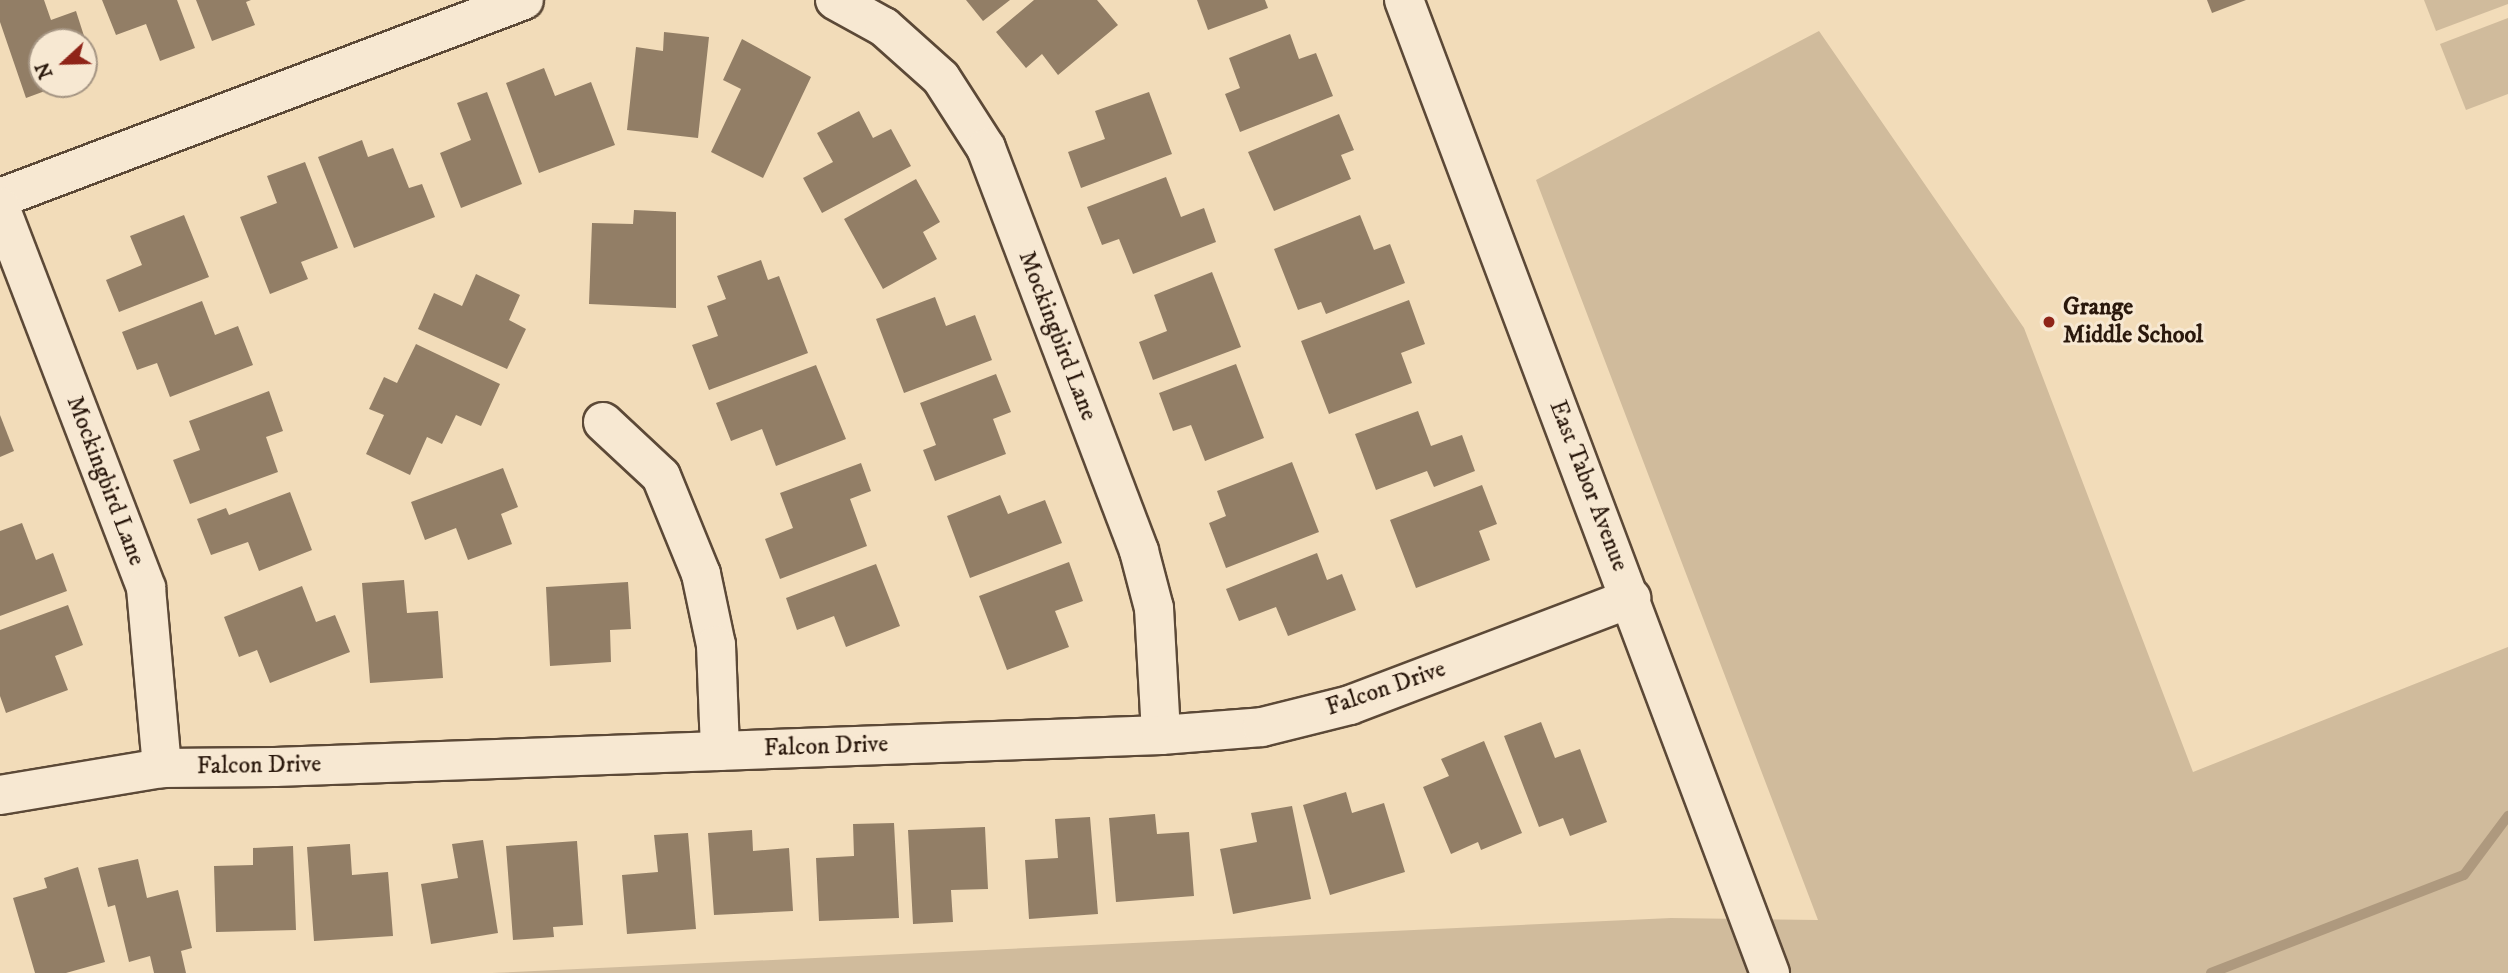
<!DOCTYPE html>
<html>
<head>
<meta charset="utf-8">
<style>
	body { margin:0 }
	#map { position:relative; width:2508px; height:973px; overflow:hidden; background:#f2dcb9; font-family:"IM FELL DW Pica",serif }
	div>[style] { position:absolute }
	.green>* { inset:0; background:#d0bb9c }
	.stream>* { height:10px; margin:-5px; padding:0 5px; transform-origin:5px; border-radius:5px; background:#ae997e }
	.building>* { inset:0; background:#927e66 }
	.roads { filter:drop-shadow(2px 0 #5c4937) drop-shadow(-2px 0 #5c4937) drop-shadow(0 2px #5c4937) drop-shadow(0 -2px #5c4937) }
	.minor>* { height:38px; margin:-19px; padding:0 19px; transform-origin:19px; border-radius:19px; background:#f7e8d2 }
	.secondary>* { height:38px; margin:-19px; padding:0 19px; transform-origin:19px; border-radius:19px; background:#f7e8d2 }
	.dots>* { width:19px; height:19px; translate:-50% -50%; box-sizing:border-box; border:4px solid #f7e8d2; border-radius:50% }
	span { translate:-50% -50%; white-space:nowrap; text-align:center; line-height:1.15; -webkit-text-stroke:6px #f7e8d2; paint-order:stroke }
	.poi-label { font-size:24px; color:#2a180c; font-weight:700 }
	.left { translate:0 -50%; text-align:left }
	.street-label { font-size:24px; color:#2a180c }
	.north { position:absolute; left:28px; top:28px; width:70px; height:70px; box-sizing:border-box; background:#f7e8d2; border:2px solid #a59583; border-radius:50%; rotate:248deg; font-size:19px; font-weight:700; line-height:28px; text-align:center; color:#2a180c }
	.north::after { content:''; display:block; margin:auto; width:24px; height:32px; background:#8f2418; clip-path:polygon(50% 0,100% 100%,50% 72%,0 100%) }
</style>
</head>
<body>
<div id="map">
	<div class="green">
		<div style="clip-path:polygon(2424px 0,2508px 0,2508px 4px,2436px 31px)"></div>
		<div style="clip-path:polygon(2508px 18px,2508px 94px,2466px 110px,2440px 44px)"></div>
		<div style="clip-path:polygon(1819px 31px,2024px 328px,2193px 772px,2508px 647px,2508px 973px,492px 973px,1671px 918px,1818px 920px,1536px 180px)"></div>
	</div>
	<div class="stream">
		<div style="left:2211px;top:973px;width:271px;rotate:-21.2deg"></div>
		<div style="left:2464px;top:875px;width:74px;rotate:-53.3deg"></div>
	</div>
	<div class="building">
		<div style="clip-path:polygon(0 0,44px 0,51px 20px,76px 11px,84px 36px,75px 42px,42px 42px,42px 84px,64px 84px,26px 98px,0 22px)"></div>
		<div style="clip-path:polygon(102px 0,177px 0,195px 48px,160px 61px,146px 24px,116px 35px)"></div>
		<div style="clip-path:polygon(196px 0,251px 0,246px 2px,255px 25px,212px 41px)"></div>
		<div style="clip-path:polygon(966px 0,1010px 0,983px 21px)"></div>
		<div style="clip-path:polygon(1034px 0,1097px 0,1118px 25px,1058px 75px,1042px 54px,1026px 68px,996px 32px)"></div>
		<div style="clip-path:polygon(1197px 0,1265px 0,1268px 8px,1208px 30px)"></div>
		<div style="clip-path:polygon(2207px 0,2246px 0,2212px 13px)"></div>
		<div style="clip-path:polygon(664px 32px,709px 37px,698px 138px,627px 130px,636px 47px,663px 51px)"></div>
		<div style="clip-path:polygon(1290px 34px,1299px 59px,1316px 53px,1333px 96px,1240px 132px,1225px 94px,1240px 88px,1229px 58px)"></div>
		<div style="clip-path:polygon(742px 39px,811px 77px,763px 178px,711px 152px,741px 89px,723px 80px)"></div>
		<div style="clip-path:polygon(544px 68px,555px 96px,591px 82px,615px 145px,539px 173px,506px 83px)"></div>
		<div style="clip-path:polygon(487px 92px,522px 184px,461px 208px,440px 153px,471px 140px,457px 103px)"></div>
		<div style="clip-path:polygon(1149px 92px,1172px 154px,1081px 188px,1068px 152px,1105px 139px,1095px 111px)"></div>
		<div style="clip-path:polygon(859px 111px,873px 138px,891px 129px,911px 166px,822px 213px,803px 178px,833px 162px,817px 133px)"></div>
		<div style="clip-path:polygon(1339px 114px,1354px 150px,1341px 155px,1351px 179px,1274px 211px,1248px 152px)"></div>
		<div style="clip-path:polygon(362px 140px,368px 157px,393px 148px,409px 188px,422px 184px,435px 217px,354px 248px,318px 157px)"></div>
		<div style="clip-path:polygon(305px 162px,338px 248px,301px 262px,308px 279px,270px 294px,240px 217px,277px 203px,267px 176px)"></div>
		<div style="clip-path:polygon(1166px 177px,1181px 217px,1204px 208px,1216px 242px,1133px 274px,1119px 239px,1102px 245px,1087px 207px)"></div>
		<div style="clip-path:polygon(916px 179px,940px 222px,923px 232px,937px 259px,883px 289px,844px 219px)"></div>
		<div style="clip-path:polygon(634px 210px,676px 212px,676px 308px,589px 304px,592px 223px,633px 224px)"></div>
		<div style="clip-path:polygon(184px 215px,209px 277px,119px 312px,106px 280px,142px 265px,130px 236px)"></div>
		<div style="clip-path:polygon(1360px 215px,1374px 250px,1390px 244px,1405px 283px,1326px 314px,1321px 302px,1298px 310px,1274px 249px)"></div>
		<div style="clip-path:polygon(761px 260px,768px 280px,779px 276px,808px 353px,709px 390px,692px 345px,718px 336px,707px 306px,726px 299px,717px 276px)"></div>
		<div style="clip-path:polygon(1212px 272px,1241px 347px,1153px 380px,1139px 342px,1167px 331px,1154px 295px)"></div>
		<div style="clip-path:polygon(476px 274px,520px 295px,509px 320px,526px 329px,507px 369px,418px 329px,434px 293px,462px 306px)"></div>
		<div style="clip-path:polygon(935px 297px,946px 326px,975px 315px,992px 360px,904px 393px,876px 319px)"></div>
		<div style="clip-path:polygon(1409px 300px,1425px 344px,1401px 353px,1412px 383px,1329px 414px,1301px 341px)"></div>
		<div style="clip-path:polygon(202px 301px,215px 335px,238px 326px,253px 365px,170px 397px,157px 363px,137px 370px,122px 332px)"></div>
		<div style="clip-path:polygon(416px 344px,500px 384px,481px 426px,456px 415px,442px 444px,427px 437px,410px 475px,366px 454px,384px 415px,369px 409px,384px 377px,397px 383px)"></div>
		<div style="clip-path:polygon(1236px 364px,1264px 438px,1205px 461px,1191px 425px,1173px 431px,1159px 393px)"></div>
		<div style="clip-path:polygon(816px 365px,846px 439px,776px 466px,762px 429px,731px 441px,716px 403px)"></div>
		<div style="clip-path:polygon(996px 374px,1011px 412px,993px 419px,1006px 454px,935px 481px,923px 450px,936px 445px,920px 403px)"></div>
		<div style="clip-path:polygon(269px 391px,283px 431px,266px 437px,278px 472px,190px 504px,173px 460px,200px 450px,189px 421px)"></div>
		<div style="clip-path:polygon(1418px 411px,1431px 446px,1462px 435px,1475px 471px,1434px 487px,1427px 471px,1376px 490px,1355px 434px)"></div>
		<div style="clip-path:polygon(0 415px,14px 451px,0 457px)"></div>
		<div style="clip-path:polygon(1292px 462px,1319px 532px,1226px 568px,1209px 523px,1226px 516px,1217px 491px)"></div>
		<div style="clip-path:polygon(861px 463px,871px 491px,850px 499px,867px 546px,780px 579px,765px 539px,793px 528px,780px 493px)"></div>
		<div style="clip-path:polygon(503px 468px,518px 507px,501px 514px,512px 544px,468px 560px,456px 528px,425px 540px,411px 502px)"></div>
		<div style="clip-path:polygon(1482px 485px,1497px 524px,1479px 531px,1490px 560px,1416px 588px,1390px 520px)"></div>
		<div style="clip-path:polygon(290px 492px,312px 550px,259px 571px,248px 542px,211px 555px,197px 519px,226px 508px,229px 515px)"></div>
		<div style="clip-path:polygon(1000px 495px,1008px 514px,1045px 500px,1062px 543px,970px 578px,947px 516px)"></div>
		<div style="clip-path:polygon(22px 523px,36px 560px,53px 553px,67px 591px,0 616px,0 531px)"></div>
		<div style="clip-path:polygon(1317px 553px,1327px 580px,1342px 574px,1356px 610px,1288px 636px,1276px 607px,1239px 621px,1226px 589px)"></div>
		<div style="clip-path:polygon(1069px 562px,1083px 601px,1055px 611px,1069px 647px,1007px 670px,979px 596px)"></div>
		<div style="clip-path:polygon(876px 564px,900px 626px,846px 647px,834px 616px,797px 630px,786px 598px)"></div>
		<div style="clip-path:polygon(404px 580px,407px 613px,438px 611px,443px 678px,370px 683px,362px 583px)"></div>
		<div style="clip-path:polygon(628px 582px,631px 629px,610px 630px,611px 662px,550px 666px,546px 587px)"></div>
		<div style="clip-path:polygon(302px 586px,316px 622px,335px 615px,350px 652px,270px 683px,257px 650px,239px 657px,224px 617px)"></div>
		<div style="clip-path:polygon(68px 605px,83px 645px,55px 656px,68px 690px,6px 713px,0 696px,0 630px)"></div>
		<div style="clip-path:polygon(1541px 722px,1555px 758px,1580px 749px,1607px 822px,1570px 836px,1563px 818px,1539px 827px,1504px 736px)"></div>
		<div style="clip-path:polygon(1484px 741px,1522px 833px,1481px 850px,1478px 842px,1451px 854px,1423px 787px,1449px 776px,1441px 759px)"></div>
		<div style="clip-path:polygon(1346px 792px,1352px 813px,1384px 803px,1405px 872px,1330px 895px,1303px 805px)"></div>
		<div style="clip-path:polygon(1292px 806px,1311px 899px,1233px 914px,1220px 849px,1257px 842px,1251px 813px)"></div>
		<div style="clip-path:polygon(1155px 814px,1157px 834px,1189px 832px,1194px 896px,1116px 902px,1109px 818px)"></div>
		<div style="clip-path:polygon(1090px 817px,1098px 914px,1029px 919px,1025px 860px,1058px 858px,1055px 819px)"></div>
		<div style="clip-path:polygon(894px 823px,899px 918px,819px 921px,816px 858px,854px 856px,853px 824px)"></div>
		<div style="clip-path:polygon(985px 827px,988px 889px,951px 890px,953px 922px,913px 924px,908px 830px)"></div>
		<div style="clip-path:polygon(752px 830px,753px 851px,789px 848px,793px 911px,714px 915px,708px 833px)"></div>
		<div style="clip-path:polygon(688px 833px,696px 929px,627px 934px,622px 875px,658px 872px,654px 835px)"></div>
		<div style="clip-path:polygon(483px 840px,498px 933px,431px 944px,421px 884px,458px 878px,452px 844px)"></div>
		<div style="clip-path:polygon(577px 841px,583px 925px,553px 927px,554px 937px,513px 940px,506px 846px)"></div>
		<div style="clip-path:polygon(350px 844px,352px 875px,388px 872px,393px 936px,314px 941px,307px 847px)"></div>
		<div style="clip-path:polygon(293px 846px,296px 930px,216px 932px,214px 866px,253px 865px,253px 848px)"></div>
		<div style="clip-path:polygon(138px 859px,147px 898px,178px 890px,192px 948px,181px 951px,186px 973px,154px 973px,150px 956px,129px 962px,115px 905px,108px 907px,98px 868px)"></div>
		<div style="clip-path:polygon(78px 867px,105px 962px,66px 973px,35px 973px,13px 898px,47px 888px,44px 878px)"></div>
	</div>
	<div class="roads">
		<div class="minor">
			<div style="left:835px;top:0;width:56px;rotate:28.9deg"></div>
			<div style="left:884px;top:27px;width:76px;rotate:41.8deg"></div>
			<div style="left:941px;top:78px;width:83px;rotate:57.3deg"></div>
			<div style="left:986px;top:148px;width:431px;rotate:69.2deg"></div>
			<div style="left:1139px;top:551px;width:59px;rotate:75.3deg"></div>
			<div style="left:1154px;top:608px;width:127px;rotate:86.8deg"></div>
			<div style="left:0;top:198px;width:560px;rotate:-20.7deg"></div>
			<div style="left:0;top:207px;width:408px;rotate:69deg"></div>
			<div style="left:146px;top:588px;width:181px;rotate:84.9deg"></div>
			<div style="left:603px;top:422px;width:79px;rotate:43deg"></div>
			<div style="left:661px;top:476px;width:106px;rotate:67.8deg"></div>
			<div style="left:701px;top:574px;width:73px;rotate:78.1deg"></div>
			<div style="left:716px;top:645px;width:106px;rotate:87.8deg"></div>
			<div style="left:0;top:795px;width:164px;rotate:-9.5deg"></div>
			<div style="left:162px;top:768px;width:113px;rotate:-0.5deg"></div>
			<div style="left:275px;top:767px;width:887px;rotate:-2.07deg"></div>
			<div style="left:1161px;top:735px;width:101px;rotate:-4.5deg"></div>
			<div style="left:1262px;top:727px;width:91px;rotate:-14deg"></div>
			<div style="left:1350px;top:705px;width:301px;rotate:-20.8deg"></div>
		</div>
		<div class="secondary">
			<div style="left:1404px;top:0;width:1040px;rotate:69.39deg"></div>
		</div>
	</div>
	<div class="dots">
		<div style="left:2049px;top:322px;background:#8f2418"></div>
	</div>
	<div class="poi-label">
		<span class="left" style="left:2063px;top:322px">Grange<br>Middle School</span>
	</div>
	<div class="street-label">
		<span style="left:1057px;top:336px;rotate:69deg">Mockingbird Lane</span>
		<span style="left:105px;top:481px;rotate:69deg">Mockingbird Lane</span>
		<span style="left:1588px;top:486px;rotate:69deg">East Tabor Avenue</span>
		<span style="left:1386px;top:689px;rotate:-19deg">Falcon Drive</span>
		<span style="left:826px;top:747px;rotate:-2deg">Falcon Drive</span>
		<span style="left:259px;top:766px;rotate:-1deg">Falcon Drive</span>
	</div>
	<div class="north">N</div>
</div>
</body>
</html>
